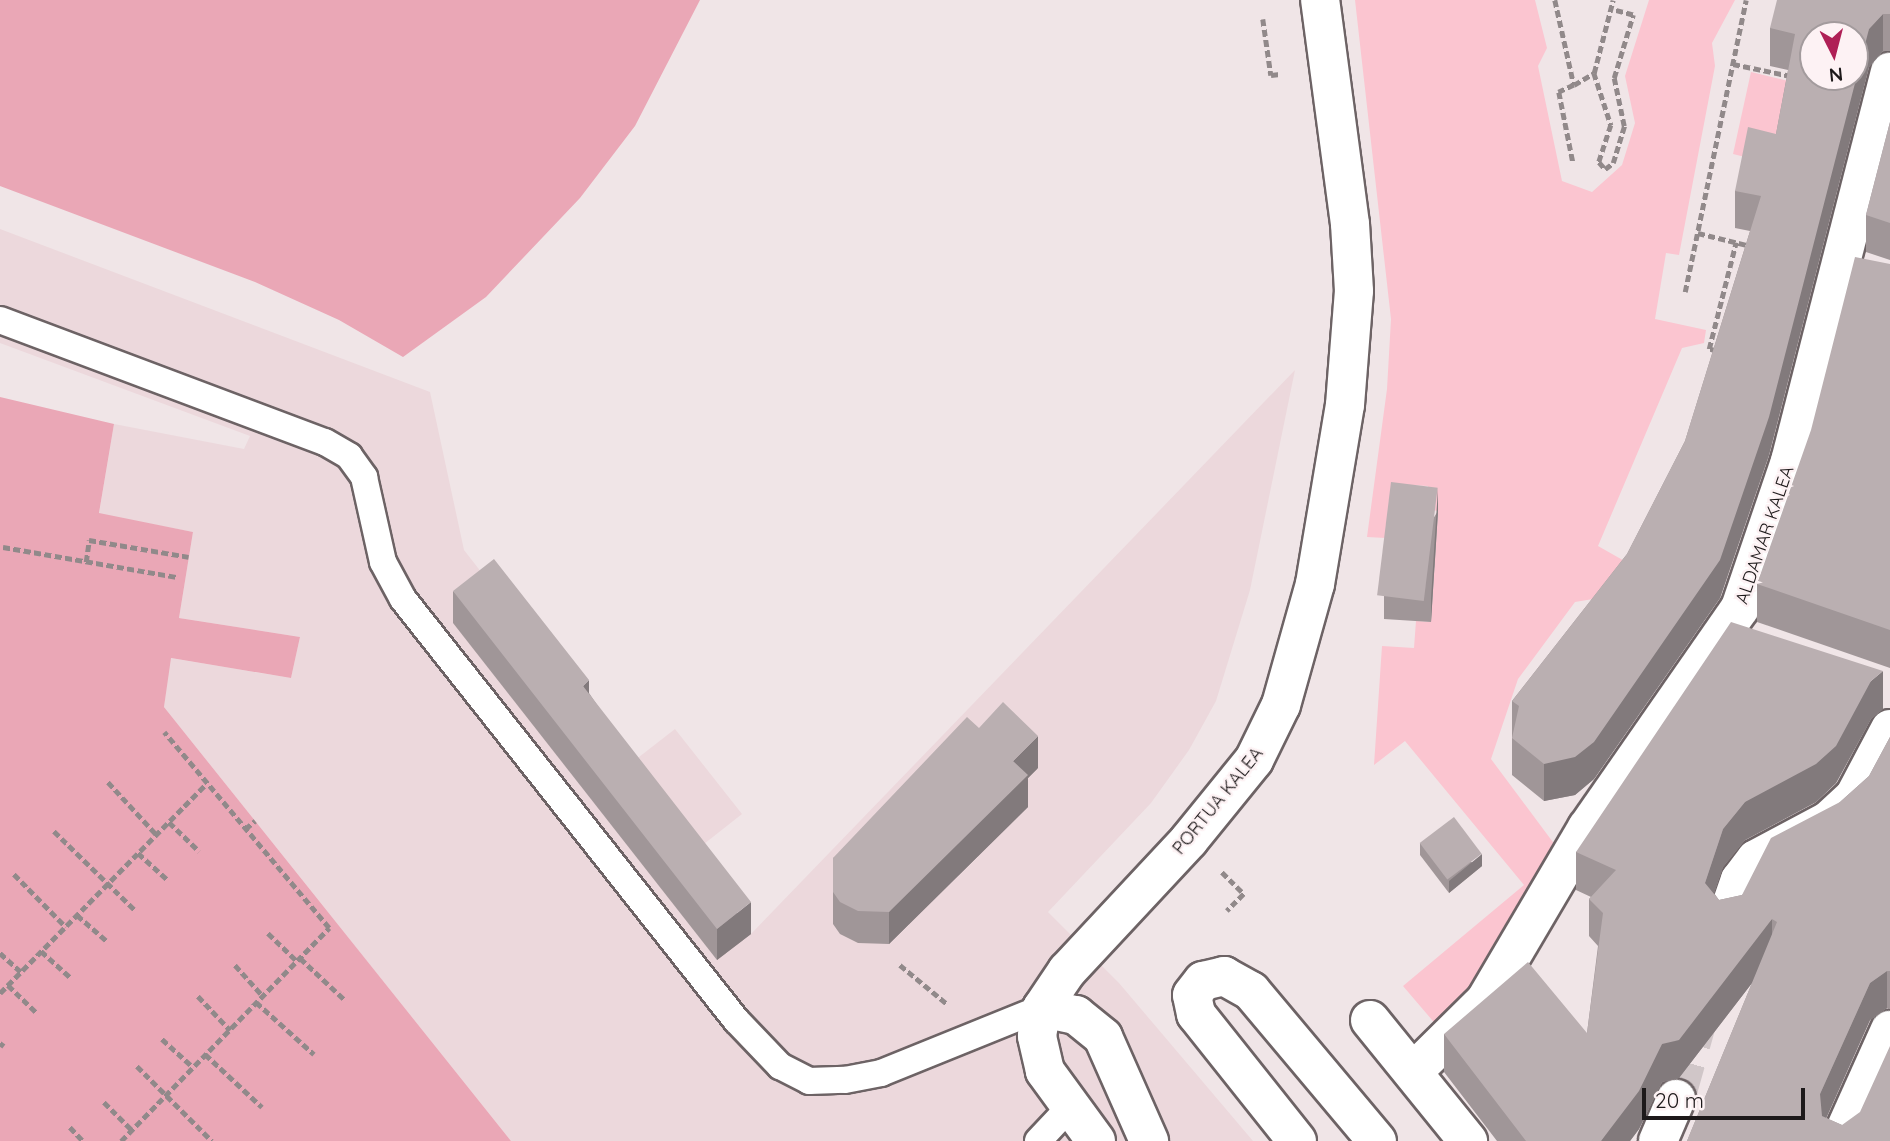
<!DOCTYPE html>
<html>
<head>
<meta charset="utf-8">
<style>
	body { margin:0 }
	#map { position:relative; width:1890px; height:1141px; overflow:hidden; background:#f0e5e7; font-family:Quicksand,sans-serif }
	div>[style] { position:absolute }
	.built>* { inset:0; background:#ecd8dc }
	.green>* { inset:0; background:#fbc5d0 }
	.water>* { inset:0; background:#eaa7b6 }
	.pedestrian-tunnel>* { height:38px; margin-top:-19px; transform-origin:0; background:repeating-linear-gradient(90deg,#d0c6c8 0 38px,transparent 0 57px) }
	.path>* { height:4.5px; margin-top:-2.25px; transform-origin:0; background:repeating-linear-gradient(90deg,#91898a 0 7px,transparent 0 10.5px) }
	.roads { filter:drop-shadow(2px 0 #6d6365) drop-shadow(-2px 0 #6d6365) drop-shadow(0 2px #6d6365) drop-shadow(0 -2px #6d6365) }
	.service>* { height:26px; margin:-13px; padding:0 13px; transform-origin:13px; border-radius:13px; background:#fff }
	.minor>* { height:38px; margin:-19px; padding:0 19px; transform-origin:19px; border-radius:19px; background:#fff }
	.wall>* { inset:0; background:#a09698 }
	.shaded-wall>* { inset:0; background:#827a7c }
	.building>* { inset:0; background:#baafb1; transform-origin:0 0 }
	span { translate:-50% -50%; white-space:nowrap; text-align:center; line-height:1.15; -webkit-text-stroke:5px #fdf2f4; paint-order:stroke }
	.street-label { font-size:18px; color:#1d191a }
	.north { position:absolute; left:1799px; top:21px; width:70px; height:70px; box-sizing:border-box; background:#fdf2f4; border:2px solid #a39b9d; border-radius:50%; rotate:174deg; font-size:19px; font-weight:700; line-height:28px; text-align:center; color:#1d191a }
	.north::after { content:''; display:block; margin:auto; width:24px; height:32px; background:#af2056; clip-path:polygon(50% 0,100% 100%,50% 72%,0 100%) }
	.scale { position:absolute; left:1642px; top:1088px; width:163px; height:32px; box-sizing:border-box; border:4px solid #1d191a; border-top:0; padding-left:9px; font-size:21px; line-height:24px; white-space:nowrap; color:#1d191a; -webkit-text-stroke:5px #fdf2f4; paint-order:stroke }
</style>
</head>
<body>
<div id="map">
	<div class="built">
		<div style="clip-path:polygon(0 229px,430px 392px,464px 550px,630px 764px,675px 729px,742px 814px,690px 855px,751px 934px,1295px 370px,1250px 590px,1216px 701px,1189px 750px,1151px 803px,1048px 912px,1119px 983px,1253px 1141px,511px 1141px,164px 707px,170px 658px,291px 678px,300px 637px,179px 618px,193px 532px,99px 514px,114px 424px,244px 449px,250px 436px,0 343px)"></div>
	</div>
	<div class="green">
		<div style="clip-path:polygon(1355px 0,1535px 0,1547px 48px,1538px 66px,1562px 181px,1592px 192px,1622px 165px,1635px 123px,1625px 76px,1649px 0,1735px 0,1712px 43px,1715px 66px,1679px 255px,1666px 253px,1655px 319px,1706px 330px,1704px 343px,1682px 348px,1598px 546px,1635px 567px,1599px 598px,1575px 602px,1518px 679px,1491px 759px,1561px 853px,1472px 998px,1438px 1027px,1403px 986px,1524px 885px,1405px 741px,1374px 765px,1382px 646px,1414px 648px,1416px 621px,1431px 622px,1438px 511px,1426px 509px,1428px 486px,1393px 484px,1404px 539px,1367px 537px,1387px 389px,1391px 319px)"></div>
		<div style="clip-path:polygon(1751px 72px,1793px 82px,1769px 163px,1733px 154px)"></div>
	</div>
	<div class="water">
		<div style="clip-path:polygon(0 0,700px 0,635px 126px,580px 198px,486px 297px,403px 357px,339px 320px,255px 282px,0 186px)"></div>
		<div style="clip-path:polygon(0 397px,114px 424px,99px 513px,193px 532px,179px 618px,300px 637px,291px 678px,171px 658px,164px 707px,511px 1141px,0 1141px)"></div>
	</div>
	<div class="pedestrian-tunnel">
		<div style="left:1676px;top:1099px;width:82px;rotate:-74.4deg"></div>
	</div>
	<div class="path">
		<div style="left:1555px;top:0;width:87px;rotate:77.4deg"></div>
		<div style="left:1574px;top:85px;width:17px;rotate:155deg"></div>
		<div style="left:1559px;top:92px;width:71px;rotate:78.7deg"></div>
		<div style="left:1263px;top:19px;width:57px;rotate:81.9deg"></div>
		<div style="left:1271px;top:75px;width:9px;rotate:-6deg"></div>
		<div style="left:1733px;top:64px;width:59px;rotate:11.7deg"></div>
		<div style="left:1594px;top:73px;width:55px;rotate:71.9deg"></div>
		<div style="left:1611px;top:125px;width:39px;rotate:108deg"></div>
		<div style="left:1599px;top:162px;width:9px;rotate:49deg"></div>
		<div style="left:1605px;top:169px;width:10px;rotate:-37deg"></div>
		<div style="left:1613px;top:163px;width:39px;rotate:-73deg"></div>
		<div style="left:1624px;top:126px;width:49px;rotate:-101.8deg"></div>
		<div style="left:1614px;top:78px;width:66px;rotate:-73.2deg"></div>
		<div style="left:1633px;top:15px;width:23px;rotate:-165deg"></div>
		<div style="left:1574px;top:85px;width:23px;rotate:-31deg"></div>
		<div style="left:1594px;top:73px;width:75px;rotate:-75.4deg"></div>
		<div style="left:1698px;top:233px;width:55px;rotate:13.8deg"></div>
		<div style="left:1685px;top:292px;width:298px;rotate:-78.2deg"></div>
		<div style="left:1717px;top:351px;width:8px;rotate:-166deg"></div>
		<div style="left:1709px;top:349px;width:110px;rotate:-75.8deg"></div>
		<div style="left:3px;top:547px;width:177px;rotate:9.8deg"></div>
		<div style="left:86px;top:562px;width:22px;rotate:-82deg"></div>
		<div style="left:89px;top:540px;width:101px;rotate:9.6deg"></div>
		<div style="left:108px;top:782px;width:71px;rotate:47.3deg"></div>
		<div style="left:169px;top:822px;width:42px;rotate:44deg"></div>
		<div style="left:245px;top:829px;width:13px;rotate:-39deg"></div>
		<div style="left:54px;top:831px;width:115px;rotate:44.3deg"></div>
		<div style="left:138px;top:853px;width:39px;rotate:42deg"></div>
		<div style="left:1222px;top:872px;width:31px;rotate:45deg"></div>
		<div style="left:1244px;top:894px;width:24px;rotate:135deg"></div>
		<div style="left:14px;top:874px;width:74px;rotate:45.5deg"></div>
		<div style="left:77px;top:915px;width:41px;rotate:41.1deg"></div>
		<div style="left:268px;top:933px;width:40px;rotate:44deg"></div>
		<div style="left:41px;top:951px;width:40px;rotate:42deg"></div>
		<div style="left:0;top:953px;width:28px;rotate:42deg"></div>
		<div style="left:300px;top:958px;width:62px;rotate:43deg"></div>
		<div style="left:235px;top:965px;width:42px;rotate:47.9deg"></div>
		<div style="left:900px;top:965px;width:60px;rotate:39.6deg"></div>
		<div style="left:8px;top:985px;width:40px;rotate:44deg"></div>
		<div style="left:0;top:993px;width:293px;rotate:-45.4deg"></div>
		<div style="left:198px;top:996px;width:47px;rotate:46.7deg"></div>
		<div style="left:256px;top:1002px;width:78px;rotate:41.9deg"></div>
		<div style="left:162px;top:1039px;width:42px;rotate:42.1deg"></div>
		<div style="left:0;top:1043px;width:5px;rotate:37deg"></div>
		<div style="left:205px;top:1054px;width:78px;rotate:42.9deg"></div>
		<div style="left:137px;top:1066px;width:106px;rotate:45deg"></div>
		<div style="left:104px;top:1102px;width:40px;rotate:45deg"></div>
		<div style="left:70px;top:1127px;width:19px;rotate:47deg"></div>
		<div style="left:121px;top:1141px;width:298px;rotate:-45.7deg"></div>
		<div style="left:329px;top:928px;width:256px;rotate:-130.1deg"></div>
	</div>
	<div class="roads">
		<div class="service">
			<div style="left:0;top:320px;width:347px;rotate:20.6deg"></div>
			<div style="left:325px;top:442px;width:28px;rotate:30deg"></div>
			<div style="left:349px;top:456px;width:26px;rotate:54deg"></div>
			<div style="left:364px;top:477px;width:87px;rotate:77.4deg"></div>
			<div style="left:383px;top:562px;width:42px;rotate:61.6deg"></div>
			<div style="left:403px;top:599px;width:537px;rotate:51.66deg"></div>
			<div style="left:736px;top:1020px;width:64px;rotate:46.3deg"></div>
			<div style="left:780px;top:1066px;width:33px;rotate:27deg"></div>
			<div style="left:809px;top:1081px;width:36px;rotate:-2deg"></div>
			<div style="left:845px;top:1080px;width:37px;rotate:-11deg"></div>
			<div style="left:881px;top:1073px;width:174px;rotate:-22deg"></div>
			<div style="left:1038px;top:1141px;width:45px;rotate:-46.8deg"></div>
		</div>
		<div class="minor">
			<div style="left:1727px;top:917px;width:39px;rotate:-71deg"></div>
			<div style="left:1740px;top:880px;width:26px;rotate:-53deg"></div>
			<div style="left:1756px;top:859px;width:83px;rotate:-28.1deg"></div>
			<div style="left:1829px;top:820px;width:34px;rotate:-43deg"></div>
			<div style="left:1854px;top:797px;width:77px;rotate:-62.1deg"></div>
			<div style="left:1042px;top:1008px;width:35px;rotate:12deg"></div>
			<div style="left:1076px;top:1015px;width:35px;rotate:39deg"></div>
			<div style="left:1103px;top:1037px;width:114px;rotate:66.1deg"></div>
			<div style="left:1370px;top:1020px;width:156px;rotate:51deg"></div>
			<div style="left:1413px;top:1072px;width:101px;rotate:-44.6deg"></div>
			<div style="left:1485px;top:1001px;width:201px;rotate:-59.5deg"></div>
			<div style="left:1587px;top:828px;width:268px;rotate:-55.2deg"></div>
			<div style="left:1740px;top:608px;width:155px;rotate:-71.2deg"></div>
			<div style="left:1790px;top:461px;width:402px;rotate:-75.6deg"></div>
			<div style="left:1096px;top:1141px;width:87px;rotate:-126.1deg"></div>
			<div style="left:1045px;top:1071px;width:36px;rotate:-103deg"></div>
			<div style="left:1037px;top:1036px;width:28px;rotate:-80deg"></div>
			<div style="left:1042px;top:1008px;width:45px;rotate:-56deg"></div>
			<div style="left:1067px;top:971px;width:179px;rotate:-47deg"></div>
			<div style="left:1189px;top:840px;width:103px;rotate:-50.9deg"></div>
			<div style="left:1254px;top:760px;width:61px;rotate:-63.9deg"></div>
			<div style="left:1281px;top:705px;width:126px;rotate:-74.3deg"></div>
			<div style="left:1315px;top:584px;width:181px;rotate:-80.5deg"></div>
			<div style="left:1345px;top:405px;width:114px;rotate:-85.5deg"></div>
			<div style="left:1354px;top:291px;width:67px;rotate:-93.4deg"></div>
			<div style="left:1350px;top:224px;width:226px;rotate:-97.6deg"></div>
			<div style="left:1297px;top:1141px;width:162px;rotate:-128.5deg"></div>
			<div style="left:1196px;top:1014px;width:19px;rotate:-102deg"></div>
			<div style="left:1192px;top:995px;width:18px;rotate:-52deg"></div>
			<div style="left:1203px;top:981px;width:22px;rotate:-13deg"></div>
			<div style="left:1224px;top:976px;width:31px;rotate:29deg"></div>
			<div style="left:1251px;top:991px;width:196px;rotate:50deg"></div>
			<div style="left:1658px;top:1141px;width:46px;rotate:-66.8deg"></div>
			<div style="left:1840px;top:1141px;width:122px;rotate:-65.8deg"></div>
		</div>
	</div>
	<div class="wall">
		<div style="clip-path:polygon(1890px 0,1890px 51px,1883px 51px,1869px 67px,1769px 455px,1720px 598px,1594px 779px,1575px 795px,1544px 801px,1512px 775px,1512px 701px,1627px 554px,1685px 441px,1750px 231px,1735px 228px,1735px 191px,1776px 134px,1788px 70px,1770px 66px,1770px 28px)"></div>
		<div style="clip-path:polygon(1890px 122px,1890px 260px,1866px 252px,1866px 215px)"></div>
		<div style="clip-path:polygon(1890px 264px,1890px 668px,1757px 622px,1757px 584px)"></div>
		<div style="clip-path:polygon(1438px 511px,1431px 622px,1384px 619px,1384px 596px)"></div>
		<div style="clip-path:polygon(453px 591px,589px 693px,751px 934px,717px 960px,453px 623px)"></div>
		<div style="clip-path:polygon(1883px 709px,1871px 719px,1836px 783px,1816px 802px,1745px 840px,1723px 867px,1714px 893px,1719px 900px,1742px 895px,1840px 802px,1869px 776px,1890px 737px,1890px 1009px,1887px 1008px,1870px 1020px,1826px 1118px,1842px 1125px,1890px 1141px,1687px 1141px,1752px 983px,1679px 1078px,1662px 1082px,1639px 1129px,1630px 1141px,1497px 1141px,1444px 1072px,1444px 1034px,1587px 1033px,1598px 946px,1589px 936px,1589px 899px,1591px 897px,1576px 890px,1576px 852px)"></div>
		<div style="clip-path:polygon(1038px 768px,1028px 778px,1028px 807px,889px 944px,858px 943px,840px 934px,833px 924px,833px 858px)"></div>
		<div style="clip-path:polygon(1420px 843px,1482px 866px,1449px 893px,1420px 855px)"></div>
	</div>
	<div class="shaded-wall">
		<div style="clip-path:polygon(1883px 14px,1883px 51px,1869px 67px,1769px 455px,1720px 598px,1594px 779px,1575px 795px,1544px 801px,1544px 764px,1869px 29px)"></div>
		<div style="clip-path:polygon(1438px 488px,1438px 511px,1431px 622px,1431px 599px)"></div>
		<div style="clip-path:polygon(1883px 671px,1883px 709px,1871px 719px,1836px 783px,1816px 802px,1745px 840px,1723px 867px,1705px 920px,1705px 883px,1723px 829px,1745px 802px,1871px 681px)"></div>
		<div style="clip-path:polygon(589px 680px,589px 712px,583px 686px)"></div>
		<div style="clip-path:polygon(1038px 736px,1038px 768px,1028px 778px,1028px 807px,889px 944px,889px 912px,1013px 761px)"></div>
		<div style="clip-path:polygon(1482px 854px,1482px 866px,1449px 893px,1449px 881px)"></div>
		<div style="clip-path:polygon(751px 902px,751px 934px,717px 960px,717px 929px)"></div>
		<div style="clip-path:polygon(1772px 919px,1772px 957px,1679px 1078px,1662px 1082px,1639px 1129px,1630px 1141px,1601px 1141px,1662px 1044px)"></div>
		<div style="clip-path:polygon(1887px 971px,1887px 1008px,1870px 1020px,1820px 1132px,1820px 1094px,1870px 983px)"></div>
	</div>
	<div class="building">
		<div style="clip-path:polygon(evenodd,1777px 0,1890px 0,1890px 14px,1883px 14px,1869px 29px,1769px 417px,1720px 560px,1594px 742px,1575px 757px,1544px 764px,1512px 738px,1519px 706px,1512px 701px,1627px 554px,1685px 441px,1761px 196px,1735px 191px,1748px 127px,1776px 134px,1795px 34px,1770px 28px,1777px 0,1813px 35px,1855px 35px,1855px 77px,1813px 77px,1813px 35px)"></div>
		<div style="clip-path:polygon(1890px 122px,1890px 223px,1866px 215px)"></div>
		<div style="clip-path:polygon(1855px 257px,1890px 264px,1890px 630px,1757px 584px,1811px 430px)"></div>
		<div style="left:1391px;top:482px;width:47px;height:114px;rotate:7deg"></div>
		<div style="clip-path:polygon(494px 559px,589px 680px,583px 686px,751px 902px,717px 929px,453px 591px)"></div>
		<div style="clip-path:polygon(1731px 622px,1883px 671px,1871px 681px,1836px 746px,1816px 764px,1745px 802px,1723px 829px,1705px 883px,1719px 900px,1742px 895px,1771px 838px,1840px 802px,1869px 776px,1890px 737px,1890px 971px,1887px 971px,1870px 983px,1820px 1094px,1822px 1116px,1842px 1125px,1860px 1112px,1890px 1046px,1890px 1141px,1687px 1141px,1777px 922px,1772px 919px,1679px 1040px,1662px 1044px,1639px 1091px,1601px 1141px,1526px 1141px,1444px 1034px,1528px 962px,1587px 1033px,1603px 913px,1589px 899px,1616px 870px,1576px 852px)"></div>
		<div style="clip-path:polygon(1003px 702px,1038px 736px,1013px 761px,1028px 775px,889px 912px,858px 911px,840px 902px,833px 892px,833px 858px,967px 717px,979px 728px)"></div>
		<div style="left:1454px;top:817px;width:46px;height:43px;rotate:53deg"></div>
	</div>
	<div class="street-label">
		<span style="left:1765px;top:535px;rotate:-71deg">ALDAMAR KALEA</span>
		<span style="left:1218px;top:801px;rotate:-51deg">PORTUA KALEA</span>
	</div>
	<div class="north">N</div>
	<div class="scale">20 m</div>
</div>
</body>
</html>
